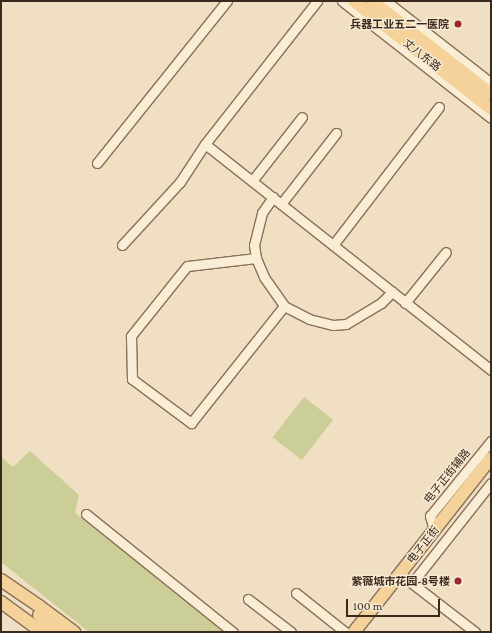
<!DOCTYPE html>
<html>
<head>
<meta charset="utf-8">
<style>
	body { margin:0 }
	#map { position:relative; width:492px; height:633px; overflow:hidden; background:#f0dfc2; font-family:"Crimson Pro","Noto Sans SC",serif }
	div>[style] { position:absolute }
	.green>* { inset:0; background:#cbce96; transform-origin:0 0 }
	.roads { filter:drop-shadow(1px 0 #8a7059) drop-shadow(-1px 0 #8a7059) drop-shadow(0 1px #8a7059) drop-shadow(0 -1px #8a7059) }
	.minor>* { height:9px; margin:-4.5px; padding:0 4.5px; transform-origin:4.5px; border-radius:4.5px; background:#faedd6 }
	.major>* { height:12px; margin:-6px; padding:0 6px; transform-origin:6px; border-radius:6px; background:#f4d299 }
	.dots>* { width:11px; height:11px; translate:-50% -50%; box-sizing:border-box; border:2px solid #f7ead2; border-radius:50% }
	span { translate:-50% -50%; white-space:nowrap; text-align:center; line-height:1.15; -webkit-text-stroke:3px #f7ead2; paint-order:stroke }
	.poi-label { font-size:11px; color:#3a291d; font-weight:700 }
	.right { translate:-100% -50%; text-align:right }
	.street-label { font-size:11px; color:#3a291d }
	.frame { position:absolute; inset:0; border:2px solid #3a291d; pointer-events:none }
	.scale { position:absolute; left:346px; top:599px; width:94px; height:18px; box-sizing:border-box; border:2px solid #3a291d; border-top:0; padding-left:5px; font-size:12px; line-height:14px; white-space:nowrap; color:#3a291d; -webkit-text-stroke:3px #f7ead2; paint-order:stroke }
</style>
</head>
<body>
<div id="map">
	<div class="green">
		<div style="left:304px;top:397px;width:37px;height:51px;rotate:38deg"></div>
		<div style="clip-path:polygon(30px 451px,79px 495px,75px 513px,226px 632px,89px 632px,1px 562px,1px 457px,13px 467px)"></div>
	</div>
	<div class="roads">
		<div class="minor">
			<div style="left:342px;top:1px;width:189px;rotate:38.1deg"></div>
			<div style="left:386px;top:1px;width:133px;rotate:38deg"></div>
			<div style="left:205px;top:144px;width:365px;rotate:38.3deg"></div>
			<div style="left:97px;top:163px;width:208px;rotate:-51.3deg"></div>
			<div style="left:252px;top:181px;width:81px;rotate:-52deg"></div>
			<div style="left:273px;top:197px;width:19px;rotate:125deg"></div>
			<div style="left:262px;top:213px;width:33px;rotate:104deg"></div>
			<div style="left:254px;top:245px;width:13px;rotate:81deg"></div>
			<div style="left:256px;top:258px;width:21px;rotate:67deg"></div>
			<div style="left:264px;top:277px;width:35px;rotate:55deg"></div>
			<div style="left:284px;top:306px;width:28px;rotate:27deg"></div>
			<div style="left:309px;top:319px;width:25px;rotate:14deg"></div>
			<div style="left:333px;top:325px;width:13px;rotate:-4deg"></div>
			<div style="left:346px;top:324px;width:41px;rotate:-31deg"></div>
			<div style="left:381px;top:303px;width:16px;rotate:-45deg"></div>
			<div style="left:281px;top:204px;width:90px;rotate:-52.2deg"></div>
			<div style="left:122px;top:245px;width:86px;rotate:-47.4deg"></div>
			<div style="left:180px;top:182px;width:45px;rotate:-56.7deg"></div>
			<div style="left:205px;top:144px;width:182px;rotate:-51.9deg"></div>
			<div style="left:333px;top:245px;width:174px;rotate:-52.5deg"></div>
			<div style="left:256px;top:258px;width:69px;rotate:173.4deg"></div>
			<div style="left:187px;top:266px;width:90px;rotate:128.7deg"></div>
			<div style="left:131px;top:336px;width:43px;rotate:88.7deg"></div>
			<div style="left:132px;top:379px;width:74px;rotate:36.7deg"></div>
			<div style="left:191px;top:423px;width:149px;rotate:-51.5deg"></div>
			<div style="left:405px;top:303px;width:65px;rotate:-51.2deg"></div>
			<div style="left:86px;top:514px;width:189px;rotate:38.8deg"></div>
			<div style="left:434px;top:530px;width:15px;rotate:-106deg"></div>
			<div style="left:430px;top:516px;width:97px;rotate:-50.9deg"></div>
			<div style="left:400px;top:574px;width:95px;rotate:37.7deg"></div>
			<div style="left:412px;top:583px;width:127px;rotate:-51.7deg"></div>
			<div style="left:296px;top:593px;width:63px;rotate:38.5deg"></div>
			<div style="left:248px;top:599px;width:54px;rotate:37.5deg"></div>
		</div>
		<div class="major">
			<div style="left:354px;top:1px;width:174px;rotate:38.2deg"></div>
			<div style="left:372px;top:1px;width:151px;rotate:38deg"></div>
			<div style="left:1px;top:580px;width:46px;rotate:34.4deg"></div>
			<div style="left:39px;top:606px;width:44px;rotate:36.6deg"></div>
			<div style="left:1px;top:602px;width:51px;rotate:36.2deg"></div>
			<div style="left:39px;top:615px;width:26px;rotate:40deg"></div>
			<div style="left:354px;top:632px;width:221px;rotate:-51.8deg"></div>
		</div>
	</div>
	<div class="dots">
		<div style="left:458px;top:24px;background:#9b272f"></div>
		<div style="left:458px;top:581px;background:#9b272f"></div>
	</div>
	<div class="poi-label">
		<span class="right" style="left:449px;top:24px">兵器工业五二一医院</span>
		<span class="right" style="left:450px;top:581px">紫薇城市花园-8号楼</span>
	</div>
	<div class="street-label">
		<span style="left:422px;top:55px;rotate:38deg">丈八东路</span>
		<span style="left:447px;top:476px;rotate:-51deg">电子正街辅路</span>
		<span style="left:423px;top:545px;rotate:-52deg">电子正街</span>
	</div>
	<div class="frame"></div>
	<div class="scale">100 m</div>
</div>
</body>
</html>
